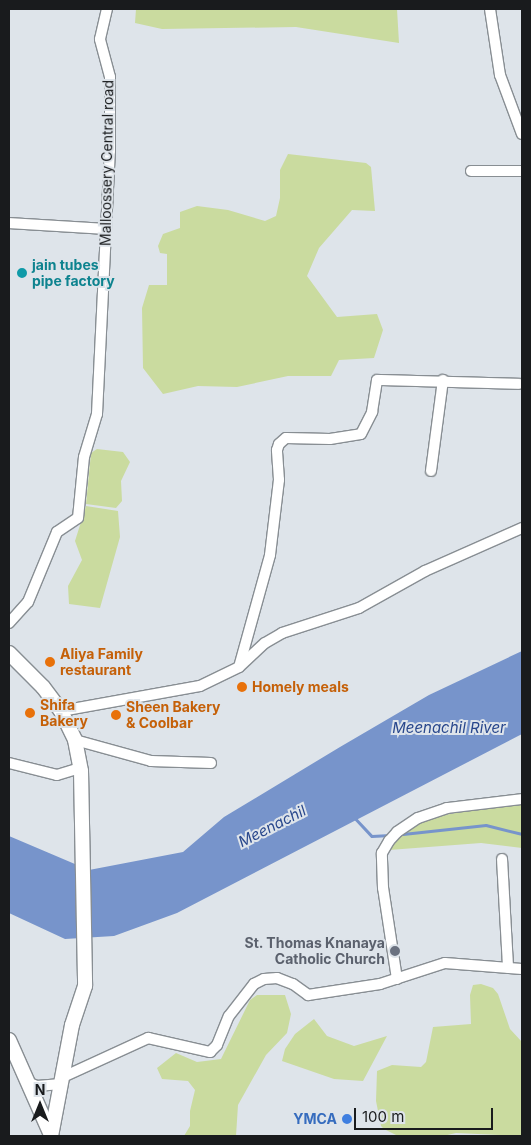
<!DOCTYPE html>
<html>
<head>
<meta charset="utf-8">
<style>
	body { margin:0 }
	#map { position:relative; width:531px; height:1145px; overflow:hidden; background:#dee4ea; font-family:Inter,sans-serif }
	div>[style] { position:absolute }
	.green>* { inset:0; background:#cadb9f }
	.water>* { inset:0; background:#7794cb }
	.stream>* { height:2.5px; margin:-1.25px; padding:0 1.25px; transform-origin:1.25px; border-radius:1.25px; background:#7794cb }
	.roads { filter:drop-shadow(1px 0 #888e93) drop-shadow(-1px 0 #888e93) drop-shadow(0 1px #888e93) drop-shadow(0 -1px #888e93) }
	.minor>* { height:10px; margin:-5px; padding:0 5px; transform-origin:5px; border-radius:5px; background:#fff }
	.major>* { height:14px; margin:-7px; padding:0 7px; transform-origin:7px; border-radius:7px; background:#fff }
	.dots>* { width:14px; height:14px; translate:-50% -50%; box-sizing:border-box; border:2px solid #dee4ea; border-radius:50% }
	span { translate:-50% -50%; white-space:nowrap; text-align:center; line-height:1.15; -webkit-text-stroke:4px #dee4ea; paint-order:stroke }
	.street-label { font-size:14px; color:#191b1d }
	.culture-label { font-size:14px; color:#0d838f; font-weight:700 }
	.left { translate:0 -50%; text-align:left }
	.food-label { font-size:14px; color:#c56008; font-weight:700 }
	.worship-label { font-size:14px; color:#5b616d; font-weight:700 }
	.right { translate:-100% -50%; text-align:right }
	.shop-label { font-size:14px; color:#366cbe; font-weight:700 }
	.water-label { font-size:15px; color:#28478c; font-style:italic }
	.frame { position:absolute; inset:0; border:10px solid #191b1d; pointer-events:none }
	.north { position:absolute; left:15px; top:1080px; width:50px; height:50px; -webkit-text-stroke:4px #dee4ea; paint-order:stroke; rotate:0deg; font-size:14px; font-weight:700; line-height:20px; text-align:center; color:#191b1d }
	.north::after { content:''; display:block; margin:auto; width:18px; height:22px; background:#191b1d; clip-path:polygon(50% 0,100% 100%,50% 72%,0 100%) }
	.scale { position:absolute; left:354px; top:1108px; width:139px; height:22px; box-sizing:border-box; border:2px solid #191b1d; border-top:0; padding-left:6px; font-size:15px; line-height:18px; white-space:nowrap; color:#191b1d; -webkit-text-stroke:4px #dee4ea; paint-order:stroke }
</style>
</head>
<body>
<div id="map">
	<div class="green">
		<div style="clip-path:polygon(136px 9px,397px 9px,399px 43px,296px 27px,162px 29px,135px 23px)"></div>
		<div style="clip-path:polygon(288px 154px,366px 163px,371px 167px,375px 211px,352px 210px,319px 248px,307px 276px,337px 317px,377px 314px,383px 330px,374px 358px,339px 360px,331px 376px,288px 376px,237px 387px,198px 386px,163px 394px,143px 368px,142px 308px,149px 285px,167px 285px,167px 254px,160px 253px,158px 246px,163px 234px,180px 228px,180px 212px,197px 206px,228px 210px,265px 221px,276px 216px,280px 198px,280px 170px)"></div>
		<div style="clip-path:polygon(97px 449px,123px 452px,130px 462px,121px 481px,122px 501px,116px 508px,86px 504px,91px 453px)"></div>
		<div style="clip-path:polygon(86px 506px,118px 511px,120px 537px,100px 608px,69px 604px,68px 586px,82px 560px,75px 541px)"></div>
		<div style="clip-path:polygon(506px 804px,522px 805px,522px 848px,481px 843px,389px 850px,398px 833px,433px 817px)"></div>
		<div style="clip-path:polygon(481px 984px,493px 988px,498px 994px,510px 1029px,522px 1042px,522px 1136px,456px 1133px,443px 1136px,398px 1136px,384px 1129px,381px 1126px,376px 1101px,377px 1071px,392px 1065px,421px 1067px,426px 1062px,433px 1027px,471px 1024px,470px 995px,473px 985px)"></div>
		<div style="clip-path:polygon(257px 995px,285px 995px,291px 1014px,287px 1033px,266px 1055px,238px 1105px,236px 1136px,184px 1136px,190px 1126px,190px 1111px,195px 1090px,188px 1081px,162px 1079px,157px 1068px,176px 1053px,197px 1062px,221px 1059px,250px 1000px)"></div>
		<div style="clip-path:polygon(314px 1019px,327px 1036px,354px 1046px,387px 1036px,363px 1081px,334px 1079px,282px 1061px,285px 1049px,295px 1034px)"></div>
	</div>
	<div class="water">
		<div style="clip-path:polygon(522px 651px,522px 734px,177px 913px,114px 936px,65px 939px,9px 913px,9px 836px,89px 870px,183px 852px,224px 817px,340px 747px,429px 695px)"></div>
	</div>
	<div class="stream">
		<div style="left:356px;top:819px;width:23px;rotate:47deg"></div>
		<div style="left:372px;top:836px;width:18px;rotate:-3deg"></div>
		<div style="left:403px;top:834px;width:83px;rotate:-6.2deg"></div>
		<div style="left:486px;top:825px;width:37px;rotate:14deg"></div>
	</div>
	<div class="roads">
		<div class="minor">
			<div style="left:490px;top:9px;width:67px;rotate:81.4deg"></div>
			<div style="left:500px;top:75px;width:63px;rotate:69.6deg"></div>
			<div style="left:471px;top:171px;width:51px"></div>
			<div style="left:9px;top:223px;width:97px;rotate:3.5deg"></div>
			<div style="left:431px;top:471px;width:92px;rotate:-82.5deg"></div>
			<div style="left:9px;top:623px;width:28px;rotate:-48deg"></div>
			<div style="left:28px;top:602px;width:76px;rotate:-67.5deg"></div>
			<div style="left:57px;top:532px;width:25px;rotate:-34deg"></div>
			<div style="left:78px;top:518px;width:61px;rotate:-84.4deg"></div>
			<div style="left:84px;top:457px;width:45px;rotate:-73.2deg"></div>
			<div style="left:97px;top:414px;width:263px;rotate:-87.2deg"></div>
			<div style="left:110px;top:151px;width:74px;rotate:-90deg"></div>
			<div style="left:110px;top:77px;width:39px;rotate:-105deg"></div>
			<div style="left:100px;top:39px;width:31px;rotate:-77deg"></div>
			<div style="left:239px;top:667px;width:116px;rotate:-74.5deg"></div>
			<div style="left:270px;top:555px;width:76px;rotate:-83.2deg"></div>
			<div style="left:279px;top:480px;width:30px;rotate:-94deg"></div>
			<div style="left:277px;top:450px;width:6px;rotate:-72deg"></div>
			<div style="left:279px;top:444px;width:9px;rotate:-41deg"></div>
			<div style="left:286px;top:438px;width:44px;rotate:1.3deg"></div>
			<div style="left:330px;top:439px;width:31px;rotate:-9deg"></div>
			<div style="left:361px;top:434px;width:25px;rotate:-63deg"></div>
			<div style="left:372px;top:412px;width:32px;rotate:-81deg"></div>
			<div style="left:377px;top:380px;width:142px;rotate:1.6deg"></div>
			<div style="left:61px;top:711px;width:141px;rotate:-10.2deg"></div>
			<div style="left:200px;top:686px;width:43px;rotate:-26deg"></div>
			<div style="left:239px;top:667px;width:35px;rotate:-43deg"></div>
			<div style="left:265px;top:643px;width:20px;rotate:-30deg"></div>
			<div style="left:282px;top:633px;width:81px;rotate:-18deg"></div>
			<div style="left:359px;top:608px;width:76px;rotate:-29.3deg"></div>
			<div style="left:425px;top:571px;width:106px;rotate:-23.9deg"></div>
			<div style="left:75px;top:740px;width:79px;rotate:15.4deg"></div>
			<div style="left:151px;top:761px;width:60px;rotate:1.9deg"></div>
			<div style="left:9px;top:763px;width:49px;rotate:14deg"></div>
			<div style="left:57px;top:775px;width:24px;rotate:-17deg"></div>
			<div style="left:502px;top:859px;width:109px;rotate:86.8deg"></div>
			<div style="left:397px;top:979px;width:92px;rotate:-98.7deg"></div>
			<div style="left:383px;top:888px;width:35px;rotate:-92deg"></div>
			<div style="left:382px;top:853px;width:14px;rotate:-60deg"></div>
			<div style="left:389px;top:841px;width:12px;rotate:-48deg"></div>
			<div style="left:397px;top:832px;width:25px;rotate:-34deg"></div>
			<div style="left:418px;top:818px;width:31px;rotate:-19deg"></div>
			<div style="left:447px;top:808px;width:76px;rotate:-6.8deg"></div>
			<div style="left:63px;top:1077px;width:94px;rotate:-24.6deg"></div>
			<div style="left:148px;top:1038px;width:64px;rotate:12.7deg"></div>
			<div style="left:210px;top:1052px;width:10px;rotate:-45deg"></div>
			<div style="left:217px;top:1045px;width:31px;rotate:-68deg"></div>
			<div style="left:229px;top:1016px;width:41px;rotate:-52deg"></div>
			<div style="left:254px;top:984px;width:11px;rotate:-27deg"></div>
			<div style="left:264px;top:979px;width:13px;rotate:-4deg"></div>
			<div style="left:277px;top:978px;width:17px;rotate:21deg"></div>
			<div style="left:293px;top:984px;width:19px;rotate:36deg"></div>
			<div style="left:308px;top:995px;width:73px;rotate:-8.7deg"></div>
			<div style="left:380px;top:984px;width:68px;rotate:-17.9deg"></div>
			<div style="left:445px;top:963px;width:77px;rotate:4.5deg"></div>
			<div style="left:27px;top:1082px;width:11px;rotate:22deg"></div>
			<div style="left:37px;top:1086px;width:24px;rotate:-5deg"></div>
		</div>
		<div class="major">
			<div style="left:9px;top:653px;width:48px;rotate:45deg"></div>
			<div style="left:43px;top:687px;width:30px;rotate:53deg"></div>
			<div style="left:61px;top:711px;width:32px;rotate:64deg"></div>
			<div style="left:75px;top:740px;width:32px;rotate:79deg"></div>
			<div style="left:81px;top:771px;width:215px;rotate:88.9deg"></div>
			<div style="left:85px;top:986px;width:41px;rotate:108.4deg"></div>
			<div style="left:72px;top:1025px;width:113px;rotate:100.7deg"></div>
			<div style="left:9px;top:1040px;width:104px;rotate:66.1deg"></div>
		</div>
	</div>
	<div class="dots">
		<div style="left:22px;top:273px;background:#0f9aa8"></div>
		<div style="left:50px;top:662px;background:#e8710a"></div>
		<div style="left:242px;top:687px;background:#e8710a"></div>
		<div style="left:30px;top:713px;background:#e8710a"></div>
		<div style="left:116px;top:715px;background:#e8710a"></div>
		<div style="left:395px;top:951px;background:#6b7280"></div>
		<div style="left:347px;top:1119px;background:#3f7fe0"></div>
	</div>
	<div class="street-label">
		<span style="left:107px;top:163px;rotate:-89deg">Malloossery Central road</span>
	</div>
	<div class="culture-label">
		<span class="left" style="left:32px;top:273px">jain tubes<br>pipe factory</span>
	</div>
	<div class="food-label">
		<span class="left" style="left:60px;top:662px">Aliya Family<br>restaurant</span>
		<span class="left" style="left:252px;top:687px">Homely meals</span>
		<span class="left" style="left:40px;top:713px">Shifa<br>Bakery</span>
		<span class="left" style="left:126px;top:715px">Sheen Bakery<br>&amp; Coolbar</span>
	</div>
	<div class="worship-label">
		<span class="right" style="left:385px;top:951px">St. Thomas Knanaya<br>Catholic Church</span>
	</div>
	<div class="shop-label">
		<span class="right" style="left:337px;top:1119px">YMCA</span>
	</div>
	<div class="water-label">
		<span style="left:449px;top:728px">Meenachil River</span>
		<span style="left:272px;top:826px;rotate:-27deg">Meenachil</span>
	</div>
	<div class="frame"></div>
	<div class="north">N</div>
	<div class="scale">100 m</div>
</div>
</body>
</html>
